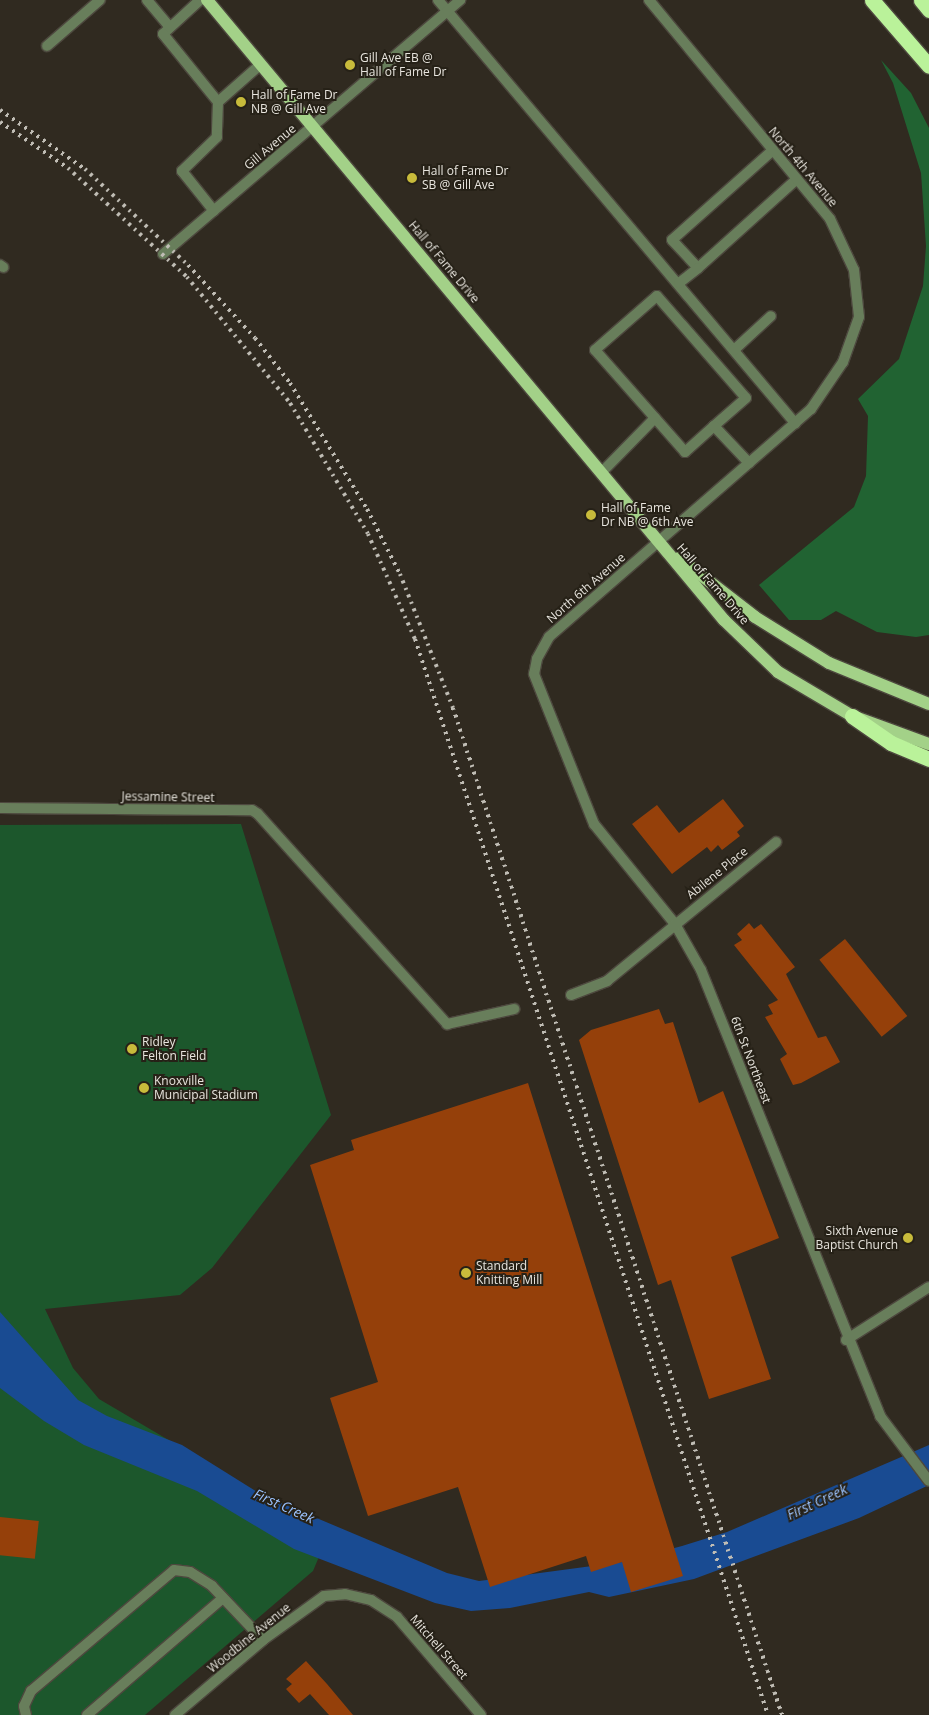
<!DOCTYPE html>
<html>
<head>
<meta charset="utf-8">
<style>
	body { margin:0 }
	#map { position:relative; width:929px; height:1715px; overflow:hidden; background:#302a20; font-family:"Open Sans",sans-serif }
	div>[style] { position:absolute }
	.green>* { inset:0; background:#1c572c }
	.forest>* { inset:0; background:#216332 }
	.water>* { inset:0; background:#194b92 }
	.building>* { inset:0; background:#95400a; transform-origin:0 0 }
	.roads { filter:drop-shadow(1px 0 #4d483e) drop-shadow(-1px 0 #4d483e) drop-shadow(0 1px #4d483e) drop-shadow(0 -1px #4d483e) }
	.lane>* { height:10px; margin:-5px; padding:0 5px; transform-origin:5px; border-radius:5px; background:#687e5b }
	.street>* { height:10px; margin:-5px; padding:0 5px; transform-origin:5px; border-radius:5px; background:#687e5b }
	.primary>* { height:12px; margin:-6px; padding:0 6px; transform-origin:6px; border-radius:6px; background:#a3d188 }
	.highway>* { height:15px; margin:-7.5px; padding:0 7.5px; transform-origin:7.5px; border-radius:7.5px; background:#baf29a }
	.rail>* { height:4px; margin-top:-2px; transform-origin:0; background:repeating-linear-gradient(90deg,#c0bdb5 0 2.5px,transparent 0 7.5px) }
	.dots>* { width:14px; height:14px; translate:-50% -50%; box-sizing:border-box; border:2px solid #262117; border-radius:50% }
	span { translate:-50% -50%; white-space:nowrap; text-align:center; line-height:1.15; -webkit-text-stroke:4px #262117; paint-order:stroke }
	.poi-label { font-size:12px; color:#e8e5de }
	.left { translate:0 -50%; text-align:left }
	.right { translate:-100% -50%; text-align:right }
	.street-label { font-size:12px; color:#e8e5de }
	.water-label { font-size:14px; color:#9bc3ff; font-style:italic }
</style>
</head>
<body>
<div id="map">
	<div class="green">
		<div style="clip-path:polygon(241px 824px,331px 1115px,212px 1268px,180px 1295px,45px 1309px,73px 1368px,99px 1399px,262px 1495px,332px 1526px,313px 1571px,145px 1715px,0 1715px,0 825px)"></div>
	</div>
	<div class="forest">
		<div style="clip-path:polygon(881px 60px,911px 93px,929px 128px,929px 635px,916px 637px,877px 632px,836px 611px,821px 620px,789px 620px,759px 585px,854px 507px,866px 476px,868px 416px,858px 399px,899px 359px,923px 286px,926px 246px,921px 173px,893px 83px)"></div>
	</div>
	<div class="water">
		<div style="clip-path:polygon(0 1312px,78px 1400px,107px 1416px,182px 1445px,262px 1495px,447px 1573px,479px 1581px,622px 1562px,682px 1546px,727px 1532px,929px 1445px,929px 1485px,859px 1518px,694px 1579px,609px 1597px,589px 1592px,510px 1608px,471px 1611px,435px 1603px,294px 1549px,197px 1491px,84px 1445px,44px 1421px,0 1388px)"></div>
	</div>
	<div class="building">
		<div style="clip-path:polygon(723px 799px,744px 826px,737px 832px,740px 836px,722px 850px,718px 845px,711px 852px,707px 847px,672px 874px,632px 824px,657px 805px,679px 833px)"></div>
		<div style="clip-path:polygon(749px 923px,754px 929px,761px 924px,795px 967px,786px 974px,818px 1038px,826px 1036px,840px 1062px,801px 1083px,793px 1085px,780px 1059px,787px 1054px,765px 1017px,773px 1014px,768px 1005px,778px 1000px,734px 945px,742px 940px,737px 934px)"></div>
		<div style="left:845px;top:939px;width:99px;height:33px;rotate:51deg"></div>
		<div style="clip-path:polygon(659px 1009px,665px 1024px,673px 1022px,699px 1103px,723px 1091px,779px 1238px,731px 1257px,771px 1379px,709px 1399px,671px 1280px,658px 1285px,579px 1040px,591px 1030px)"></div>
		<div style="clip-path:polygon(528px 1083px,683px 1576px,631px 1592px,622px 1562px,591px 1572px,586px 1556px,490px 1587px,458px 1487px,368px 1516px,330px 1398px,378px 1382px,310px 1165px,354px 1150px,351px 1140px)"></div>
		<div style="left:0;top:1517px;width:39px;height:38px;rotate:6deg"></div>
		<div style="clip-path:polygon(306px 1661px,327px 1684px,353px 1715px,329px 1715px,310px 1694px,299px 1703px,286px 1689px,292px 1684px,286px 1679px)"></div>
	</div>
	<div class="roads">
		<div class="lane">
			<div style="left:147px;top:0;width:34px;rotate:50deg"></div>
			<div style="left:200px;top:0;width:50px;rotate:137.4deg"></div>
			<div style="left:163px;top:34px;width:87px;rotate:51deg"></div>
			<div style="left:218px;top:102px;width:35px;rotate:92deg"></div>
			<div style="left:217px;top:137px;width:49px;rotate:135.8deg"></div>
			<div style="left:182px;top:171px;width:51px;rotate:51.3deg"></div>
			<div style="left:438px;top:0;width:554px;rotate:49.84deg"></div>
			<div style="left:47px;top:46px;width:70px;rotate:-41deg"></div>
			<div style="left:218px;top:102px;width:57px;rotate:-41.5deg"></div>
			<div style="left:773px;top:150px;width:135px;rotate:138.3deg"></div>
			<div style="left:672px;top:240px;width:38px;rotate:47deg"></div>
			<div style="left:698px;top:268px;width:133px;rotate:-42deg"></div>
			<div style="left:0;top:265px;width:4px;rotate:34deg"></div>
			<div style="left:679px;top:283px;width:24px;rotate:-38deg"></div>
			<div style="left:734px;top:350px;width:50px;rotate:-42.6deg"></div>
			<div style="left:714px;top:426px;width:39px;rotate:138deg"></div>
			<div style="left:685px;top:452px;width:136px;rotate:-131.4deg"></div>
			<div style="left:595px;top:350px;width:82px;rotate:-41.1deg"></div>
			<div style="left:657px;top:296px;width:135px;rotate:48.9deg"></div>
			<div style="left:746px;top:398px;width:43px;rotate:138.8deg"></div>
			<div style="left:714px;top:426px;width:51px;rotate:46.6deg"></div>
			<div style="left:601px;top:473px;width:77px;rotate:-45.5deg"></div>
			<div style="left:258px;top:814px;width:283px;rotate:48deg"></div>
			<div style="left:447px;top:1024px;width:69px;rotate:-12.6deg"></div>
			<div style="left:26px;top:1715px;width:9px;rotate:-103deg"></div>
			<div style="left:24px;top:1706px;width:17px;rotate:-65deg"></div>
			<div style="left:31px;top:1691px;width:187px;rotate:-40.2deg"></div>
			<div style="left:174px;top:1570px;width:16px;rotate:7deg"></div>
			<div style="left:190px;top:1572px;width:26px;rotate:32deg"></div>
			<div style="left:212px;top:1586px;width:74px;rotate:46.6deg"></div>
			<div style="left:87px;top:1715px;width:179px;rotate:-40.7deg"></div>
		</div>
		<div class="street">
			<div style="left:649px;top:0;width:284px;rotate:50.4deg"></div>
			<div style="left:830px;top:219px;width:56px;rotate:64.8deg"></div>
			<div style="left:854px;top:270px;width:47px;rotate:83.9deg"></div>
			<div style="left:859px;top:317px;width:48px;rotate:109.6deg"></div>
			<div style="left:843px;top:362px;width:57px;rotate:124.2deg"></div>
			<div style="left:811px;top:409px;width:347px;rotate:139deg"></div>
			<div style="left:549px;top:637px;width:25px;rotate:119deg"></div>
			<div style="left:537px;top:659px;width:15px;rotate:101deg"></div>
			<div style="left:534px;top:674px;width:162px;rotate:68.2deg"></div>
			<div style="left:594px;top:824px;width:129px;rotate:51deg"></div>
			<div style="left:675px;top:924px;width:53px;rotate:60.5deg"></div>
			<div style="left:701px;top:970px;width:481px;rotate:68.1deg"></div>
			<div style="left:880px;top:1416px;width:81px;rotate:53deg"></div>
			<div style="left:163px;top:254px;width:391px;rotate:-40.5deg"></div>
			<div style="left:0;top:808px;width:252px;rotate:0.5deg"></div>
			<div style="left:252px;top:810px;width:7px;rotate:34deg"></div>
			<div style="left:571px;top:995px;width:39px;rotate:-21deg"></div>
			<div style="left:607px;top:981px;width:219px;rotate:-39.4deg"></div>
			<div style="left:846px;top:1340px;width:98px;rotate:-32.6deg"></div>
			<div style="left:175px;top:1715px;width:116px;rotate:-40.4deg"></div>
			<div style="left:263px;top:1640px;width:75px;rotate:-35.8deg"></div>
			<div style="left:324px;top:1596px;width:21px;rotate:-5deg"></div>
			<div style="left:345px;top:1594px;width:27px;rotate:13deg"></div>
			<div style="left:371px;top:1600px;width:31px;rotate:33deg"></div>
			<div style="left:397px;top:1617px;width:129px;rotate:49.4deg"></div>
		</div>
		<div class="primary">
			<div style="left:207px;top:0;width:807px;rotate:50.18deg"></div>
			<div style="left:724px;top:620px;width:75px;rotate:43.9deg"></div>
			<div style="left:778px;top:672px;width:86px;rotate:30.7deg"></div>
			<div style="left:852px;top:716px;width:82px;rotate:20deg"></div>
			<div style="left:679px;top:558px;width:96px;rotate:37.8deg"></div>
			<div style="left:755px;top:617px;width:87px;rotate:31.9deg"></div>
			<div style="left:829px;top:663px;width:108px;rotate:22.3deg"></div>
		</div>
		<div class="highway">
			<div style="left:872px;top:0;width:87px;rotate:49.2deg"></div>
			<div style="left:921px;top:0;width:13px;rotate:51deg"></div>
			<div style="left:852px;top:716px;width:47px;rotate:34.7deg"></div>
			<div style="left:891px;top:743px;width:41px;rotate:22.8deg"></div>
		</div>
	</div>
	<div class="rail">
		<div style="left:0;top:110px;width:103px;rotate:34.8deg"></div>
		<div style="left:85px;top:169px;width:141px;rotate:43deg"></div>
		<div style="left:188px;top:265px;width:99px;rotate:47.5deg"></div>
		<div style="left:255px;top:338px;width:57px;rotate:52.1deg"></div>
		<div style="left:290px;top:383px;width:148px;rotate:58.6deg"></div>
		<div style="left:367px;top:509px;width:73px;rotate:63.1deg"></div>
		<div style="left:400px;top:574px;width:144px;rotate:68.4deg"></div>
		<div style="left:453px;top:708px;width:1059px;rotate:71.91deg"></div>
		<div style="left:0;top:122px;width:82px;rotate:34.1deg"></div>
		<div style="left:68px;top:168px;width:161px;rotate:42.5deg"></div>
		<div style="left:187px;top:277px;width:163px;rotate:50.7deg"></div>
		<div style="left:290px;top:403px;width:152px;rotate:59.2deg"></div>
		<div style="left:368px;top:534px;width:115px;rotate:65.9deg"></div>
		<div style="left:415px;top:639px;width:1132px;rotate:71.84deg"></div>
	</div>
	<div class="dots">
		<div style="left:350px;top:65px;background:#c8bb3b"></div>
		<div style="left:241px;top:102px;background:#c8bb3b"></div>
		<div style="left:412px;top:178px;background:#c8bb3b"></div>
		<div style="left:591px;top:515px;background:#c8bb3b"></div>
		<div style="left:132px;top:1049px;background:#c8bb3b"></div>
		<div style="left:144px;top:1088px;background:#c8bb3b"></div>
		<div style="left:908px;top:1238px;background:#c8bb3b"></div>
		<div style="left:466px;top:1273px;background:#c8bb3b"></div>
	</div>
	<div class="poi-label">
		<span class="left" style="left:360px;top:65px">Gill Ave EB @<br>Hall of Fame Dr</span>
		<span class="left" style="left:251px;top:102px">Hall of Fame Dr<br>NB @ Gill Ave</span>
		<span class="left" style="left:422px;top:178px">Hall of Fame Dr<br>SB @ Gill Ave</span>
		<span class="left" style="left:601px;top:515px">Hall of Fame<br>Dr NB @ 6th Ave</span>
		<span class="left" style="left:142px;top:1049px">Ridley<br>Felton Field</span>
		<span class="left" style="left:154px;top:1088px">Knoxville<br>Municipal Stadium</span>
		<span class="right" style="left:898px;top:1238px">Sixth Avenue<br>Baptist Church</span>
		<span class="left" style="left:476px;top:1273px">Standard<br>Knitting Mill</span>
	</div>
	<div class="street-label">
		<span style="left:270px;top:147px;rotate:-40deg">Gill Avenue</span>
		<span style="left:803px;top:167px;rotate:50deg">North 4th Avenue</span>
		<span style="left:444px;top:262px;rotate:50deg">Hall of Fame Drive</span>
		<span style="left:713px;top:584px;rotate:49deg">Hall of Fame Drive</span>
		<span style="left:586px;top:588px;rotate:-41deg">North 6th Avenue</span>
		<span style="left:168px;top:797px;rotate:1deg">Jessamine Street</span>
		<span style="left:717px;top:873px;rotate:-39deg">Abilene Place</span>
		<span style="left:751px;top:1060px;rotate:69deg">6th St Northeast</span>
		<span style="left:249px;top:1638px;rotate:-39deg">Woodbine Avenue</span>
		<span style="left:439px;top:1647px;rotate:49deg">Mitchell Street</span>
	</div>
	<div class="water-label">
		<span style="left:817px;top:1502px;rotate:-25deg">First Creek</span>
		<span style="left:284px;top:1506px;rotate:24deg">First Creek</span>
	</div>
</div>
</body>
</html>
